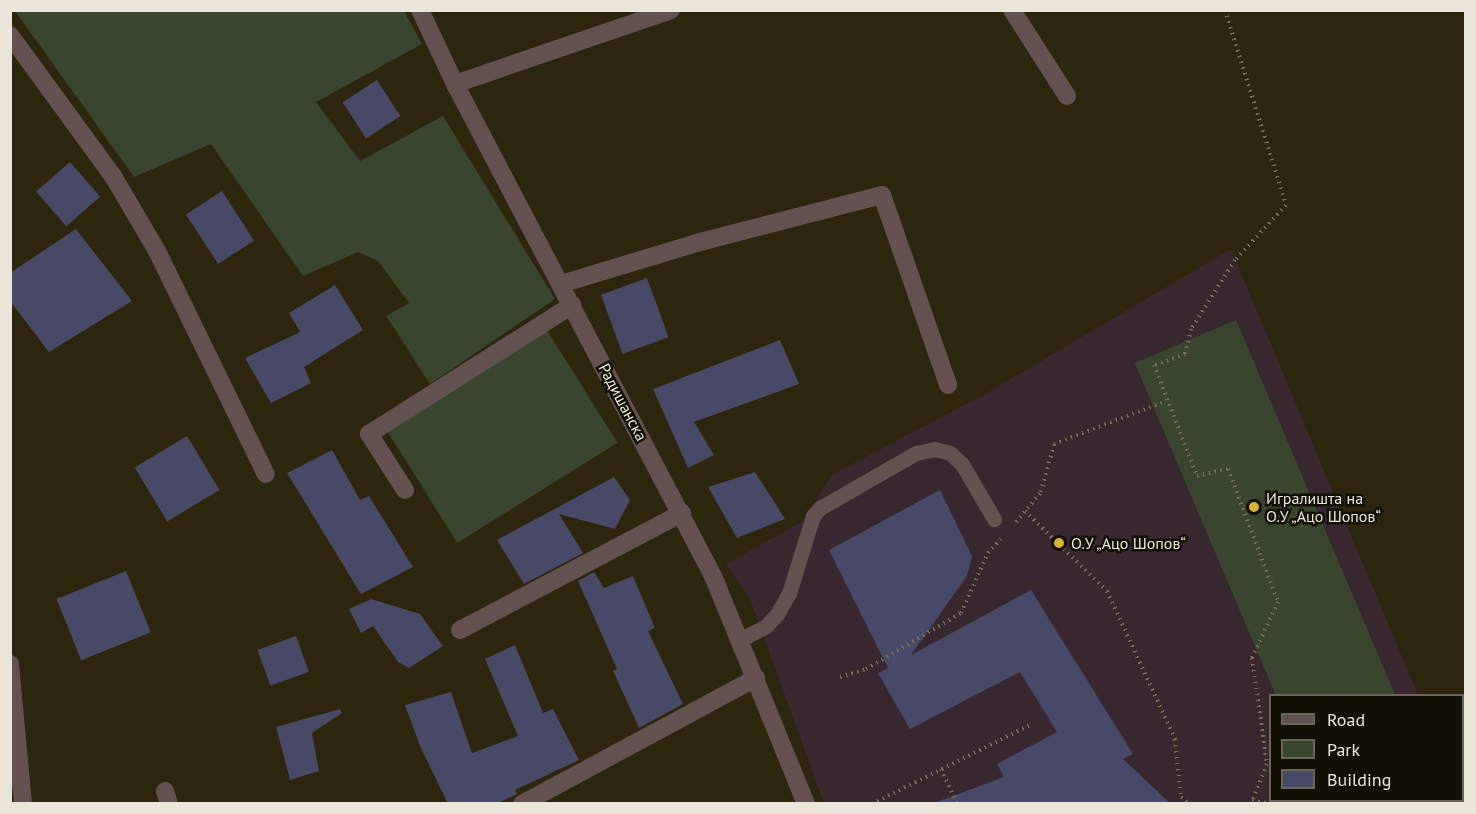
<!DOCTYPE html>
<html>
<head>
<meta charset="utf-8">
<style>
	body { margin:0 }
	#map { position:relative; width:1476px; height:814px; overflow:hidden; background:#2d250c; font-family:"PT Sans",sans-serif }
	div>[style] { position:absolute }
	.education>* { inset:0; background:#392730 }
	.green>* { inset:0; background:#3a452d; transform-origin:0 0 }
	.building>* { inset:0; background:#484867; transform-origin:0 0 }
	.path>* { height:4px; margin-top:-2px; transform-origin:0; background:repeating-linear-gradient(90deg,#766f5a 0 1.5px,transparent 0 6px) }
	.service>* { height:15px; margin:-7.5px; padding:0 7.5px; transform-origin:7.5px; border-radius:7.5px; background:#63514f }
	.minor>* { height:18px; margin:-9px; padding:0 9px; transform-origin:9px; border-radius:9px; background:#63514f }
	.tertiary>* { height:18px; margin:-9px; padding:0 9px; transform-origin:9px; border-radius:9px; background:#63514f }
	.dots>* { width:16px; height:16px; translate:-50% -50%; box-sizing:border-box; border:3px solid #120f05; border-radius:50% }
	span { translate:-50% -50%; white-space:nowrap; text-align:center; line-height:1.15; -webkit-text-stroke:5px #120f05; paint-order:stroke }
	.street-label { font-size:16px; color:#ebe6d7 }
	.poi-label { font-size:16px; color:#ebe6d7 }
	.left { translate:0 -50%; text-align:left }
	.frame { position:absolute; inset:0; border:12px solid #ebe6d7; pointer-events:none }
	.legend { position:absolute; left:1269px; top:694px; width:195px; height:108px; box-sizing:border-box; background:#120f05; border:2px solid #696559; margin:0; padding:8px 10px; list-style:none; font-size:18px; color:#ebe6d7 }
	.legend li { display:flex; align-items:center; gap:12px; height:30px }
	.legend b { width:30px; border:2px solid #696559 }
</style>
</head>
<body>
<div id="map">
	<div class="education">
		<div style="clip-path:polygon(1231px 249px,1418px 695px,1270px 696px,1270px 800px,1462px 800px,1464px 803px,824px 803px,750px 599px,726px 564px,802px 522px,832px 475px,987px 393px)"></div>
	</div>
	<div class="green">
		<div style="clip-path:polygon(15px 11px,404px 11px,422px 44px,316px 102px,360px 161px,443px 116px,555px 299px,430px 384px,386px 316px,409px 303px,378px 261px,358px 252px,303px 276px,211px 144px,134px 177px)"></div>
		<div style="left:1236px;top:320px;width:406px;height:110px;rotate:67deg"></div>
		<div style="left:547px;top:330px;width:133px;height:189px;rotate:58deg"></div>
		<div style="left:1435px;top:800px;width:4px;height:120px;rotate:56deg"></div>
	</div>
	<div class="building">
		<div style="left:377px;top:80px;width:43px;height:41px;rotate:57deg"></div>
		<div style="left:70px;top:162px;width:46px;height:45px;rotate:49deg"></div>
		<div style="left:222px;top:191px;width:59px;height:43px;rotate:57deg"></div>
		<div style="clip-path:polygon(76px 229px,132px 301px,49px 352px,10px 301px,10px 273px)"></div>
		<div style="left:647px;top:278px;width:63px;height:49px;rotate:70deg"></div>
		<div style="clip-path:polygon(335px 285px,363px 330px,304px 367px,311px 383px,271px 403px,245px 358px,300px 332px,289px 313px)"></div>
		<div style="clip-path:polygon(780px 340px,799px 384px,694px 422px,714px 455px,688px 468px,653px 389px)"></div>
		<div style="left:187px;top:436px;width:63px;height:61px;rotate:59deg"></div>
		<div style="clip-path:polygon(332px 450px,360px 500px,369px 496px,413px 567px,361px 594px,287px 473px)"></div>
		<div style="clip-path:polygon(755px 472px,785px 519px,737px 538px,708px 487px)"></div>
		<div style="clip-path:polygon(614px 477px,630px 500px,615px 529px,559px 514px,583px 553px,524px 584px,497px 540px)"></div>
		<div style="clip-path:polygon(940px 490px,972px 556px,967px 576px,911px 655px,1031px 590px,1133px 754px,1123px 759px,1171px 804px,940px 804px,939px 801px,1004px 777px,997px 764px,1057px 732px,1020px 672px,910px 729px,878px 673px,888px 668px,829px 550px)"></div>
		<div style="left:126px;top:571px;width:66px;height:75px;rotate:68deg"></div>
		<div style="clip-path:polygon(594px 572px,604px 588px,633px 576px,655px 628px,648px 631px,683px 704px,639px 728px,613px 671px,617px 669px,578px 581px)"></div>
		<div style="clip-path:polygon(371px 599px,420px 614px,443px 646px,409px 668px,398px 662px,373px 626px,361px 633px,349px 609px)"></div>
		<div style="left:296px;top:636px;width:38px;height:41px;rotate:70deg"></div>
		<div style="clip-path:polygon(515px 645px,543px 713px,553px 709px,579px 760px,515px 790px,517px 794px,496px 804px,448px 804px,420px 746px,405px 705px,451px 692px,472px 753px,518px 736px,485px 659px)"></div>
		<div style="clip-path:polygon(340px 709px,342px 713px,312px 733px,319px 771px,290px 780px,276px 727px)"></div>
	</div>
	<div class="path">
		<div style="left:1225px;top:10px;width:204px;rotate:72.6deg"></div>
		<div style="left:1286px;top:205px;width:75px;rotate:132.8deg"></div>
		<div style="left:1235px;top:260px;width:82px;rotate:122.5deg"></div>
		<div style="left:1191px;top:329px;width:26px;rotate:103deg"></div>
		<div style="left:1185px;top:354px;width:33px;rotate:160deg"></div>
		<div style="left:1154px;top:365px;width:119px;rotate:68.8deg"></div>
		<div style="left:1197px;top:476px;width:32px;rotate:-13deg"></div>
		<div style="left:1228px;top:469px;width:142px;rotate:69.4deg"></div>
		<div style="left:1278px;top:602px;width:62px;rotate:114.9deg"></div>
		<div style="left:1252px;top:658px;width:107px;rotate:81.9deg"></div>
		<div style="left:1267px;top:764px;width:43px;rotate:111.8deg"></div>
		<div style="left:1025px;top:511px;width:115px;rotate:44.3deg"></div>
		<div style="left:1107px;top:591px;width:163px;rotate:65.3deg"></div>
		<div style="left:1175px;top:739px;width:58px;rotate:84.1deg"></div>
		<div style="left:1181px;top:797px;width:11px;rotate:38deg"></div>
		<div style="left:1016px;top:522px;width:39px;rotate:-50deg"></div>
		<div style="left:1041px;top:492px;width:50px;rotate:-74.8deg"></div>
		<div style="left:1054px;top:444px;width:120px;rotate:-21deg"></div>
		<div style="left:840px;top:677px;width:27px;rotate:-17deg"></div>
		<div style="left:866px;top:669px;width:110px;rotate:-30.5deg"></div>
		<div style="left:961px;top:613px;width:66px;rotate:-65.8deg"></div>
		<div style="left:988px;top:553px;width:19px;rotate:-47deg"></div>
		<div style="left:941px;top:769px;width:38px;rotate:65deg"></div>
		<div style="left:1252px;top:801px;width:21px;rotate:8deg"></div>
		<div style="left:872px;top:804px;width:177px;rotate:-26.6deg"></div>
	</div>
	<div class="service">
		<div style="left:741px;top:639px;width:28px;rotate:-27deg"></div>
		<div style="left:766px;top:626px;width:16px;rotate:-47deg"></div>
		<div style="left:777px;top:614px;width:24px;rotate:-60deg"></div>
		<div style="left:789px;top:593px;width:81px;rotate:-72.7deg"></div>
		<div style="left:813px;top:516px;width:11px;rotate:-49deg"></div>
		<div style="left:820px;top:508px;width:111px;rotate:-29.8deg"></div>
		<div style="left:916px;top:453px;width:19px;rotate:-12deg"></div>
		<div style="left:935px;top:449px;width:16px;rotate:15deg"></div>
		<div style="left:950px;top:453px;width:16px;rotate:43deg"></div>
		<div style="left:962px;top:464px;width:64px;rotate:59.8deg"></div>
	</div>
	<div class="minor">
		<div style="left:1012px;top:10px;width:102px;rotate:57.4deg"></div>
		<div style="left:10px;top:35px;width:175px;rotate:53.9deg"></div>
		<div style="left:113px;top:176px;width:87px;rotate:59.6deg"></div>
		<div style="left:157px;top:251px;width:248px;rotate:64deg"></div>
		<div style="left:455px;top:84px;width:228px;rotate:-18.9deg"></div>
		<div style="left:561px;top:284px;width:145px;rotate:-16.8deg"></div>
		<div style="left:700px;top:242px;width:188px;rotate:-14.5deg"></div>
		<div style="left:882px;top:195px;width:201px;rotate:70.8deg"></div>
		<div style="left:405px;top:490px;width:67px;rotate:-122.7deg"></div>
		<div style="left:369px;top:434px;width:241px;rotate:-32.4deg"></div>
		<div style="left:460px;top:630px;width:251px;rotate:-27.8deg"></div>
		<div style="left:10px;top:664px;width:141px;rotate:84.7deg"></div>
		<div style="left:165px;top:791px;width:14px;rotate:73deg"></div>
		<div style="left:522px;top:804px;width:266px;rotate:-28.3deg"></div>
	</div>
	<div class="tertiary">
		<div style="left:420px;top:10px;width:82px;rotate:64.7deg"></div>
		<div style="left:455px;top:84px;width:556px;rotate:62.33deg"></div>
		<div style="left:713px;top:576px;width:246px;rotate:67.8deg"></div>
	</div>
	<div class="dots">
		<div style="left:1254px;top:507px;background:#d9b334"></div>
		<div style="left:1059px;top:543px;background:#d9b334"></div>
	</div>
	<div class="street-label">
		<span style="left:623px;top:402px;rotate:62deg">Радишанска</span>
	</div>
	<div class="poi-label">
		<span class="left" style="left:1266px;top:507px">Игралишта на<br>О.У „Ацо Шопов“</span>
		<span class="left" style="left:1071px;top:543px">О.У „Ацо Шопов“</span>
	</div>
	<div class="frame"></div>
	<ul class="legend">
	<li><b style="height:8px;background:#63514f"></b>Road</li>
	<li><b style="height:16px;background:#3a452d"></b>Park</li>
	<li><b style="height:16px;background:#484867"></b>Building</li>
	</ul>
</div>
</body>
</html>
